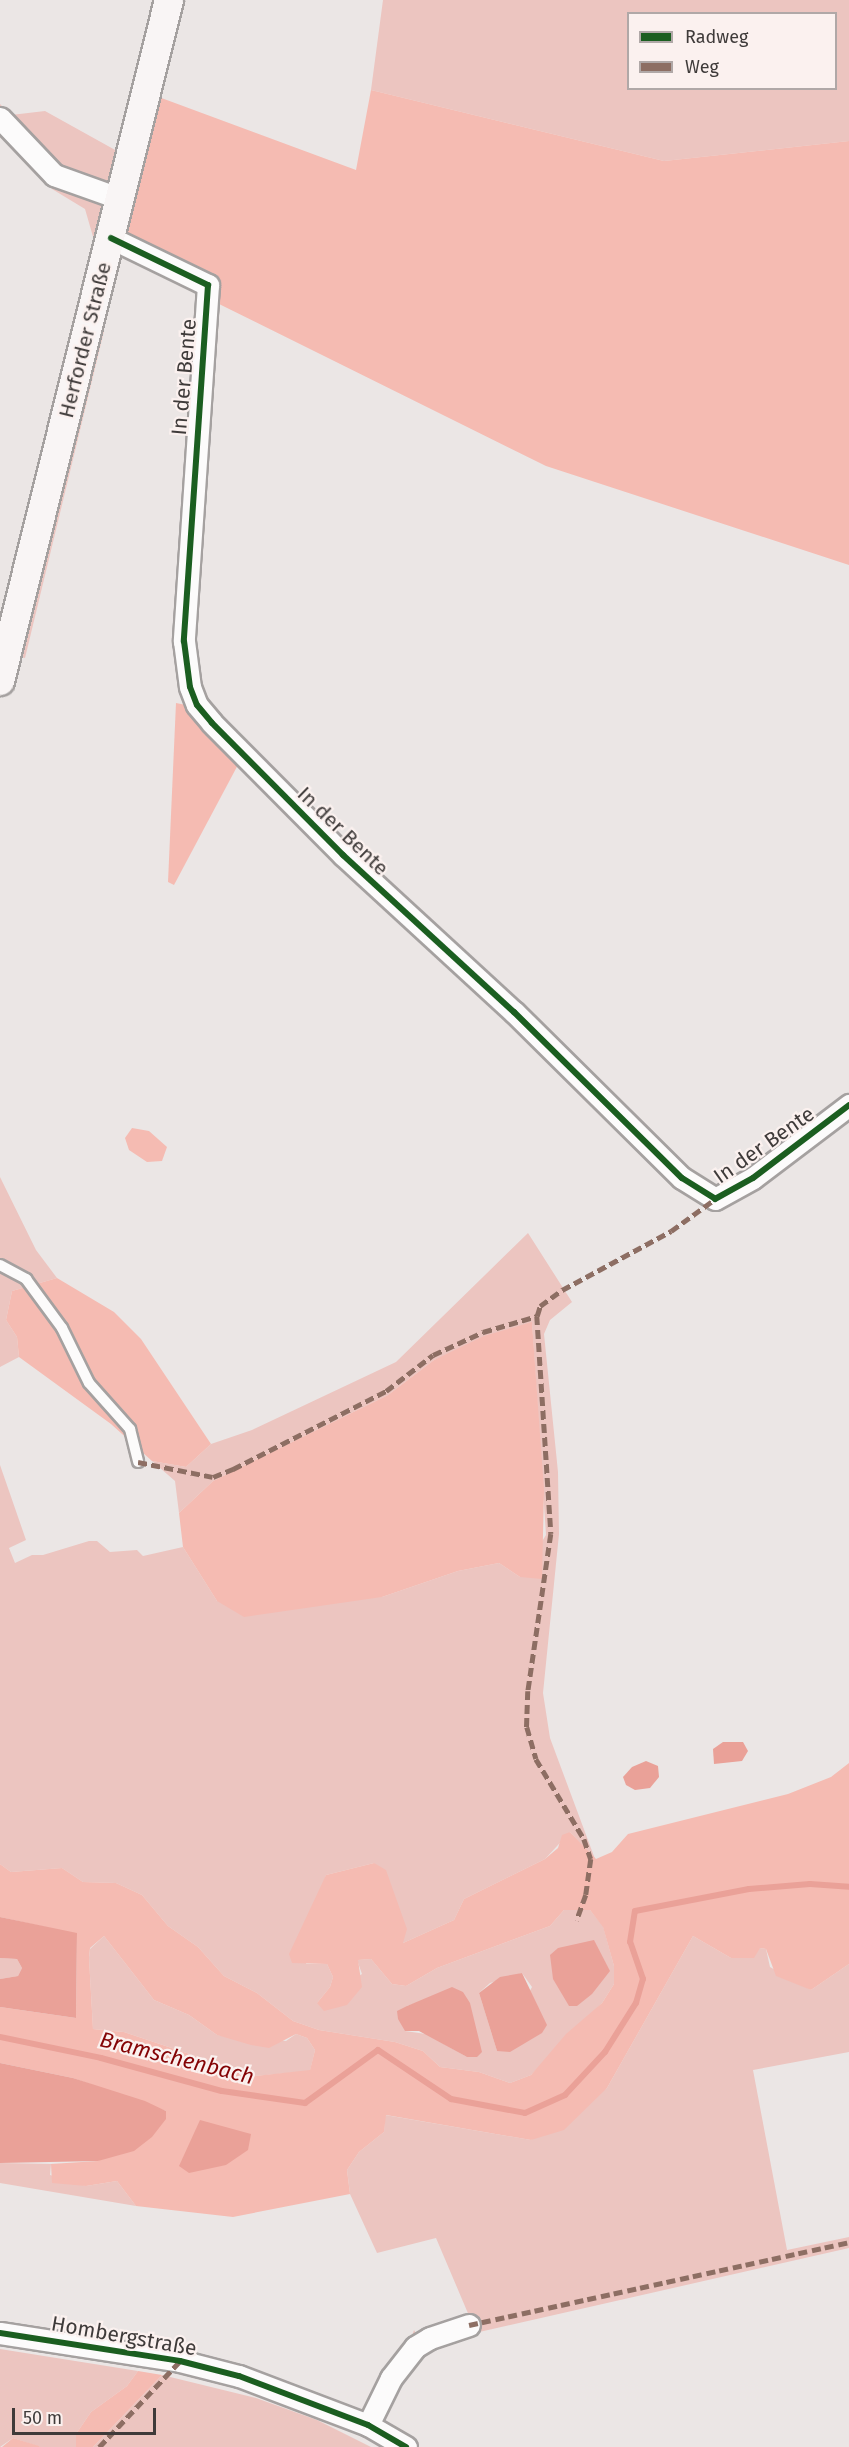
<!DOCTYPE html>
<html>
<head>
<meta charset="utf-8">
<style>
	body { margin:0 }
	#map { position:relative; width:849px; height:2447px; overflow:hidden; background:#ebe6e5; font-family:"Fira Sans",sans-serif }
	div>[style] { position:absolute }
	.green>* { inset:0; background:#ecc5c0 }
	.forest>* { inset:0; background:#f5bbb2 }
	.water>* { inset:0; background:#eaa198 }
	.stream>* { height:6px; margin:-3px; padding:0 3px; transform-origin:3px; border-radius:3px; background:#eaa198 }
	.roads { filter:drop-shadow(2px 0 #a5a1a0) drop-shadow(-2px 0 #a5a1a0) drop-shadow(0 2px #a5a1a0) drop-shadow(0 -2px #a5a1a0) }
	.lane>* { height:10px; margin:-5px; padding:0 5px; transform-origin:5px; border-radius:5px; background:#fcfbfb }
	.street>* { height:21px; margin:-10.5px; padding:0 10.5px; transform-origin:10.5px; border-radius:10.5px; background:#fcfbfb }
	.secondary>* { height:28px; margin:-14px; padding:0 14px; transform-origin:14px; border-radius:14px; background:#f9f5f5 }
	.quiet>* { height:4.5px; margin-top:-2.25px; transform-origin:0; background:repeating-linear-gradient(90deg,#8d6e63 0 9px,transparent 0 13.5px) }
	.cycleway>* { height:6px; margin:-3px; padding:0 3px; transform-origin:3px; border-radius:3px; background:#1b5e20 }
	span { translate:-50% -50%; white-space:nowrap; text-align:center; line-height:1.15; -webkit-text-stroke:4.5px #fbf1ef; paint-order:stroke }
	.street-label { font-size:21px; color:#3f3b3a }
	.water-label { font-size:22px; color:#840305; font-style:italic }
	.legend { position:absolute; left:627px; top:12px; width:210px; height:78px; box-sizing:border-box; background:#fbf1ef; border:2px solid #b0a8a7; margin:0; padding:8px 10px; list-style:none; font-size:18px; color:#3f3b3a }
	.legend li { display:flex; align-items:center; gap:12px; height:30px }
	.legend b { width:30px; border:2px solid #b0a8a7 }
	.scale { position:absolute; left:12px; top:2408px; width:144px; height:27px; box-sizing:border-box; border:3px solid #3f3b3a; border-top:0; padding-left:8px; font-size:18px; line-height:21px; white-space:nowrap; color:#3f3b3a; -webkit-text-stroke:4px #fbf1ef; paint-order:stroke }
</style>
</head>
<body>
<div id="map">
	<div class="green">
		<div style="clip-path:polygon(evenodd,383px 0,849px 0,849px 141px,664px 161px,371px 90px,383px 0,628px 14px,836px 14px,836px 88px,628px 88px,628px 14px)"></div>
		<div style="clip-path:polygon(0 104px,11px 115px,45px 111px,117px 151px,96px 247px,85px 209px,52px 189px,0 133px)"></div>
		<div style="clip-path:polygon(97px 329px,104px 331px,25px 658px,21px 657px)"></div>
		<div style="clip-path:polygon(0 1177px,36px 1250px,57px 1278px,12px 1291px,6px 1320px,17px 1337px,19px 1357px,0 1367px)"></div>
		<div style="clip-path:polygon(evenodd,528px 1233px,572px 1302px,550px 1320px,544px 1334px,558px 1472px,559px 1534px,543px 1693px,550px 1738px,595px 1859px,570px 1832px,545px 1859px,464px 1899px,454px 1920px,403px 1943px,374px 1863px,326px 1875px,306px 1964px,327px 1964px,333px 1977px,330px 1987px,317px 2003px,362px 1974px,357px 1960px,371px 1959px,392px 1984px,406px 1986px,437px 1968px,550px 1926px,564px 1910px,590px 1910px,603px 1926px,614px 1966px,614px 1984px,602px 2003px,531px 2075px,510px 2083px,479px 2072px,440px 2067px,423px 2051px,395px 2042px,319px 2030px,293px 2021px,257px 1993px,224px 1976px,198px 1947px,168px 1926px,142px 1895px,116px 1883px,83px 1882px,62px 1868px,11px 1872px,0 1864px,0 1465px,26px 1540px,9px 1548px,15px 1563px,32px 1555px,43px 1555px,89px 1541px,97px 1541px,110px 1552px,137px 1550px,143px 1556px,183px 1547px,217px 1601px,382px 1597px,458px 1571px,499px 1563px,520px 1577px,546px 1535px,532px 1323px,434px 1360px,388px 1395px,213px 1481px,179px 1513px,175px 1481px,152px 1461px,186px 1467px,211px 1444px,252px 1430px,396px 1362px,528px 1233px,522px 1973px,532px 1987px,497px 2051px,479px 1993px,490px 1983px,522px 1973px,528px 1233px,416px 2003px,467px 2057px,426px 2034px,405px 2031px,407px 2006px,416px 2003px)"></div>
		<div style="clip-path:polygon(104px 1936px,154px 2000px,189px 2015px,217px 2035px,286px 2041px,296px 2034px,307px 2038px,315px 2050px,310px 2071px,255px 2076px,124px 2032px,93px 2029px,89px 1958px,90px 1949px)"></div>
		<div style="clip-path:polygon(693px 1936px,731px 1958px,760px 1948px,766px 1949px,770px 1967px,811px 1990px,849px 1964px,849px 2052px,753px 2070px,787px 2250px,849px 2237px,849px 2248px,453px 2338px,420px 2353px,394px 2392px,390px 2409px,369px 2401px,411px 2339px,414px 2330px,418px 2337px,470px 2318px,436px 2238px,377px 2253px,350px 2194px,347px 2170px,359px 2152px,384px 2132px,385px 2115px,531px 2140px,607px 2088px)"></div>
		<div style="clip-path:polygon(0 1958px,17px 1959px,22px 1968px,18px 1976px,0 1979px)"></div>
		<div style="clip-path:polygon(0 2163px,51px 2164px,50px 2175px,86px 2186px,117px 2181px,136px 2206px,0 2183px)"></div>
		<div style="clip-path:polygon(0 2349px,138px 2371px,127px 2386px,91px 2412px,76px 2434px,76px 2447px,40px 2447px,13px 2438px,0 2447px)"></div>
		<div style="clip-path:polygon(162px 2375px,256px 2398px,317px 2420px,371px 2447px,93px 2447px)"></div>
	</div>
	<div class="forest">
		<div style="clip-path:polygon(371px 90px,664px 161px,849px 141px,849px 565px,546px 466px,215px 302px,218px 283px,130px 239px,122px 224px,156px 96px,356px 170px)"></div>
		<div style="clip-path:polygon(176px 703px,191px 706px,240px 761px,174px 885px,168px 882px)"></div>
		<div style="clip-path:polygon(132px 1128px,149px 1131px,167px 1147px,162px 1161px,147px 1162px,129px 1150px,125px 1138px)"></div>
		<div style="clip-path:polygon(57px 1278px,114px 1312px,141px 1339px,211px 1444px,186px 1467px,152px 1461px,111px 1424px,19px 1357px,17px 1337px,6px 1320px,12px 1291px)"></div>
		<div style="clip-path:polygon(532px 1322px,544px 1490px,542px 1579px,520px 1577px,499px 1563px,458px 1571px,382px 1597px,244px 1617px,217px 1601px,183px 1547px,179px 1513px,213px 1481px,388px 1395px,434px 1360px,484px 1336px)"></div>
		<div style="clip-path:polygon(evenodd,849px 1763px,849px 1964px,811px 1990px,776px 1976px,766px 1949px,760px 1948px,754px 1958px,731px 1958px,693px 1936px,607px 2088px,564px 2130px,531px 2140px,386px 2115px,384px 2132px,359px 2152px,347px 2170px,350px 2194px,233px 2217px,136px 2206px,117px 2181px,86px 2186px,52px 2183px,51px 2164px,98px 2161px,166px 2111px,73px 2078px,0 2063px,0 2007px,76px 2018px,77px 1934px,0 1917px,0 1864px,11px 1872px,62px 1868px,83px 1882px,116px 1883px,142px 1895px,168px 1926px,198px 1947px,224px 1976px,257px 1993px,293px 2021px,319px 2030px,395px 2042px,423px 2051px,440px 2067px,479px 2072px,510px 2083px,531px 2075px,566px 2034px,602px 2003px,614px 1984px,614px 1966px,603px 1927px,590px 1910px,564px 1910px,550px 1926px,437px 1968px,406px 1986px,392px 1984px,371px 1959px,358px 1960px,362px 1987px,347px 2005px,324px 2011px,317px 2003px,330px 1987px,333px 1977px,327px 1964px,292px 1963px,289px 1954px,326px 1875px,374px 1863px,386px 1870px,407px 1929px,403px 1943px,454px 1920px,464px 1899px,545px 1859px,558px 1848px,562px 1835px,570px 1832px,596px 1859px,612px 1852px,628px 1834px,788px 1794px,831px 1777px,849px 1763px,104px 1936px,154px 2000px,189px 2015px,217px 2035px,251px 2045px,269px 2048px,296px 2034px,307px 2038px,315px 2050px,310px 2070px,255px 2076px,124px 2032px,93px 2029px,89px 1958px,90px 1948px,104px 1936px)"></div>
		<div style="clip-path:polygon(138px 2371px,162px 2375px,93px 2447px,76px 2447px,76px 2434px,91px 2412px,127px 2386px)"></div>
		<div style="clip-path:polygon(13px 2438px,39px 2446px,40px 2447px,2px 2447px)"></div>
	</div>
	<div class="water">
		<div style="clip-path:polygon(723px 1742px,743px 1742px,748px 1751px,742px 1761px,714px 1764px,713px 1749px)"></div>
		<div style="clip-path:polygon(646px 1761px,658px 1766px,659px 1777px,650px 1788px,635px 1790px,626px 1785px,623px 1777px,632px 1767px)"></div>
		<div style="clip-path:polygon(0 1917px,77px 1933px,76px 2018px,0 2007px,0 1979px,18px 1976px,22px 1968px,17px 1959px,0 1958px)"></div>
		<div style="clip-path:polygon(594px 1940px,610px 1971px,592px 1994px,577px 2006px,569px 2006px,553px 1979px,550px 1955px,558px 1948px)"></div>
		<div style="clip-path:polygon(522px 1973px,547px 2025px,542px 2033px,510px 2052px,497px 2051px,479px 1993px,500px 1977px)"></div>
		<div style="clip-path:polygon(452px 1987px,463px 1992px,470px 2003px,482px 2052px,477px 2057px,467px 2057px,419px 2031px,405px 2031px,398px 2019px,397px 2011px,407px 2006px)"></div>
		<div style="clip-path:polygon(0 2063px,73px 2078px,145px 2101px,166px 2111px,166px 2119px,152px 2137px,134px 2151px,98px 2161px,0 2163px)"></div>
		<div style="clip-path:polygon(200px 2120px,251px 2134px,248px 2150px,226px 2165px,189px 2173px,179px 2166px)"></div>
	</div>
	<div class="stream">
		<div style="left:0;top:2037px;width:103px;rotate:11.7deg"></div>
		<div style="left:101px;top:2058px;width:125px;rotate:15.3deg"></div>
		<div style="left:222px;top:2091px;width:84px;rotate:8.2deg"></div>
		<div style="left:305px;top:2103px;width:90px;rotate:-36deg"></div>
		<div style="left:378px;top:2050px;width:88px;rotate:33.9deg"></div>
		<div style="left:451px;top:2099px;width:75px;rotate:10.7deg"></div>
		<div style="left:525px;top:2113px;width:44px;rotate:-24.2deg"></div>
		<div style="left:565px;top:2095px;width:59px;rotate:-47.1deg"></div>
		<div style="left:605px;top:2052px;width:58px;rotate:-57.7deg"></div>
		<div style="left:636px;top:2003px;width:25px;rotate:-74deg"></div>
		<div style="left:643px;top:1979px;width:39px;rotate:-109deg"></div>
		<div style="left:630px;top:1942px;width:31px;rotate:-81deg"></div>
		<div style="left:635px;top:1911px;width:116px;rotate:-10.9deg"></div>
		<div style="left:749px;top:1889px;width:61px;rotate:-4.7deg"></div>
		<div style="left:810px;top:1884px;width:39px;rotate:4deg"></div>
	</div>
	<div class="roads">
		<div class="lane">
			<div style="left:0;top:1265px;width:30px;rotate:28deg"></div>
			<div style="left:26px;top:1279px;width:61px;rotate:53.7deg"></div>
			<div style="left:62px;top:1328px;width:61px;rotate:63.9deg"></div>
			<div style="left:89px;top:1383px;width:62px;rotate:48.3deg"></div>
			<div style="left:130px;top:1429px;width:34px;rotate:76deg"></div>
		</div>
		<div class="street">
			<div style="left:0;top:118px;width:79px;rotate:46.5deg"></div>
			<div style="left:54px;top:175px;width:71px;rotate:19.7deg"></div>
			<div style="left:111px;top:238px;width:108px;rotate:25.9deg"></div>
			<div style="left:208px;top:285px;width:357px;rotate:93.9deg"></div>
			<div style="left:184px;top:641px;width:46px;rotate:82.6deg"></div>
			<div style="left:190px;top:687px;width:19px;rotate:69deg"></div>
			<div style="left:197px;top:705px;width:23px;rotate:50deg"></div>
			<div style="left:212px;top:723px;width:186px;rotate:45.2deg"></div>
			<div style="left:343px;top:855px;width:232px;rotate:42.6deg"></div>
			<div style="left:514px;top:1012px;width:236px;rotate:44.7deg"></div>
			<div style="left:682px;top:1178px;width:39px;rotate:32deg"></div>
			<div style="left:715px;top:1199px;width:43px;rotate:-28.9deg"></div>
			<div style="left:753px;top:1178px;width:121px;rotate:-37.2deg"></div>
			<div style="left:0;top:2333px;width:182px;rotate:8.8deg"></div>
			<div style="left:180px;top:2361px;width:61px;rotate:14.3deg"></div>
			<div style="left:239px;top:2376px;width:138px;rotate:20.8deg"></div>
			<div style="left:368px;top:2425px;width:44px;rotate:30.1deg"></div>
			<div style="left:368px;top:2425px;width:52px;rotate:-63.9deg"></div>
			<div style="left:391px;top:2378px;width:39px;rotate:-52deg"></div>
			<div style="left:415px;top:2347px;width:17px;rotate:-31deg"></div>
			<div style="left:430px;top:2338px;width:41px;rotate:-18.4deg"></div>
		</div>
		<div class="secondary">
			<div style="left:0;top:681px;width:702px;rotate:-76.06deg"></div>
		</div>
	</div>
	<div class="quiet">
		<div style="left:537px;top:1316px;width:218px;rotate:86.3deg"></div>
		<div style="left:551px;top:1534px;width:159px;rotate:98.3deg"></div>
		<div style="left:528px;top:1691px;width:36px;rotate:92deg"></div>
		<div style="left:527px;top:1727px;width:33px;rotate:74deg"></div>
		<div style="left:536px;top:1759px;width:93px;rotate:59deg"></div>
		<div style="left:584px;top:1839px;width:21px;rotate:71deg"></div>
		<div style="left:591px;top:1859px;width:36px;rotate:98deg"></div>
		<div style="left:586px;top:1895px;width:27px;rotate:110deg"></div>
		<div style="left:138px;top:1462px;width:76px;rotate:11.3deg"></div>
		<div style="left:213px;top:1477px;width:22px;rotate:-22deg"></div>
		<div style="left:233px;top:1469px;width:172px;rotate:-27deg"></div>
		<div style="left:386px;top:1391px;width:59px;rotate:-37.5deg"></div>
		<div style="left:433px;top:1355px;width:55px;rotate:-24.7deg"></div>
		<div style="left:483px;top:1332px;width:56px;rotate:-16.5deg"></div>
		<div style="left:537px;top:1316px;width:10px;rotate:-73deg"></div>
		<div style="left:540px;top:1306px;width:27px;rotate:-36deg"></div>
		<div style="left:562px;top:1290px;width:124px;rotate:-28.4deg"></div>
		<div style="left:671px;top:1231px;width:54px;rotate:-36deg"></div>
		<div style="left:469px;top:2325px;width:389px;rotate:-12.3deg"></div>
		<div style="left:99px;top:2447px;width:118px;rotate:-46.7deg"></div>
	</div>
	<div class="cycleway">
		<div style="left:111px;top:238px;width:108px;rotate:25.9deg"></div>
		<div style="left:208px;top:285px;width:357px;rotate:93.9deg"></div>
		<div style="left:184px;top:641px;width:46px;rotate:82.6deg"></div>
		<div style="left:190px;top:687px;width:19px;rotate:69deg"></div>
		<div style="left:197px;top:705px;width:23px;rotate:50deg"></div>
		<div style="left:212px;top:723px;width:186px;rotate:45.2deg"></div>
		<div style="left:343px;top:855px;width:232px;rotate:42.6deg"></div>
		<div style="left:514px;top:1012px;width:236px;rotate:44.7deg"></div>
		<div style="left:682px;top:1178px;width:39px;rotate:32deg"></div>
		<div style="left:715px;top:1199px;width:43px;rotate:-28.9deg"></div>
		<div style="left:753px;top:1178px;width:121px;rotate:-37.2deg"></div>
		<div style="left:0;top:2333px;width:182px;rotate:8.8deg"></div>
		<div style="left:180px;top:2361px;width:61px;rotate:14.3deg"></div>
		<div style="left:239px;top:2376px;width:138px;rotate:20.8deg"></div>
		<div style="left:368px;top:2425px;width:44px;rotate:30.1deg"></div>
	</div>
	<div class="street-label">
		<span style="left:85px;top:340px;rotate:-76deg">Herforder Straße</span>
		<span style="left:184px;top:377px;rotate:-85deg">In der Bente</span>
		<span style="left:343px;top:831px;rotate:44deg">In der Bente</span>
		<span style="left:764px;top:1145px;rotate:-35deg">In der Bente</span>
		<span style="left:124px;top:2336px;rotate:10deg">Hombergstraße</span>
	</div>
	<div class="water-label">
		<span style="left:177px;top:2058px;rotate:14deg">Bramschenbach</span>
	</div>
	<ul class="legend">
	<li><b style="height:8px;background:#1b5e20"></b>Radweg</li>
	<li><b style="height:8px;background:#8d6e63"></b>Weg</li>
	</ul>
	<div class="scale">50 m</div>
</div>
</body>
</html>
